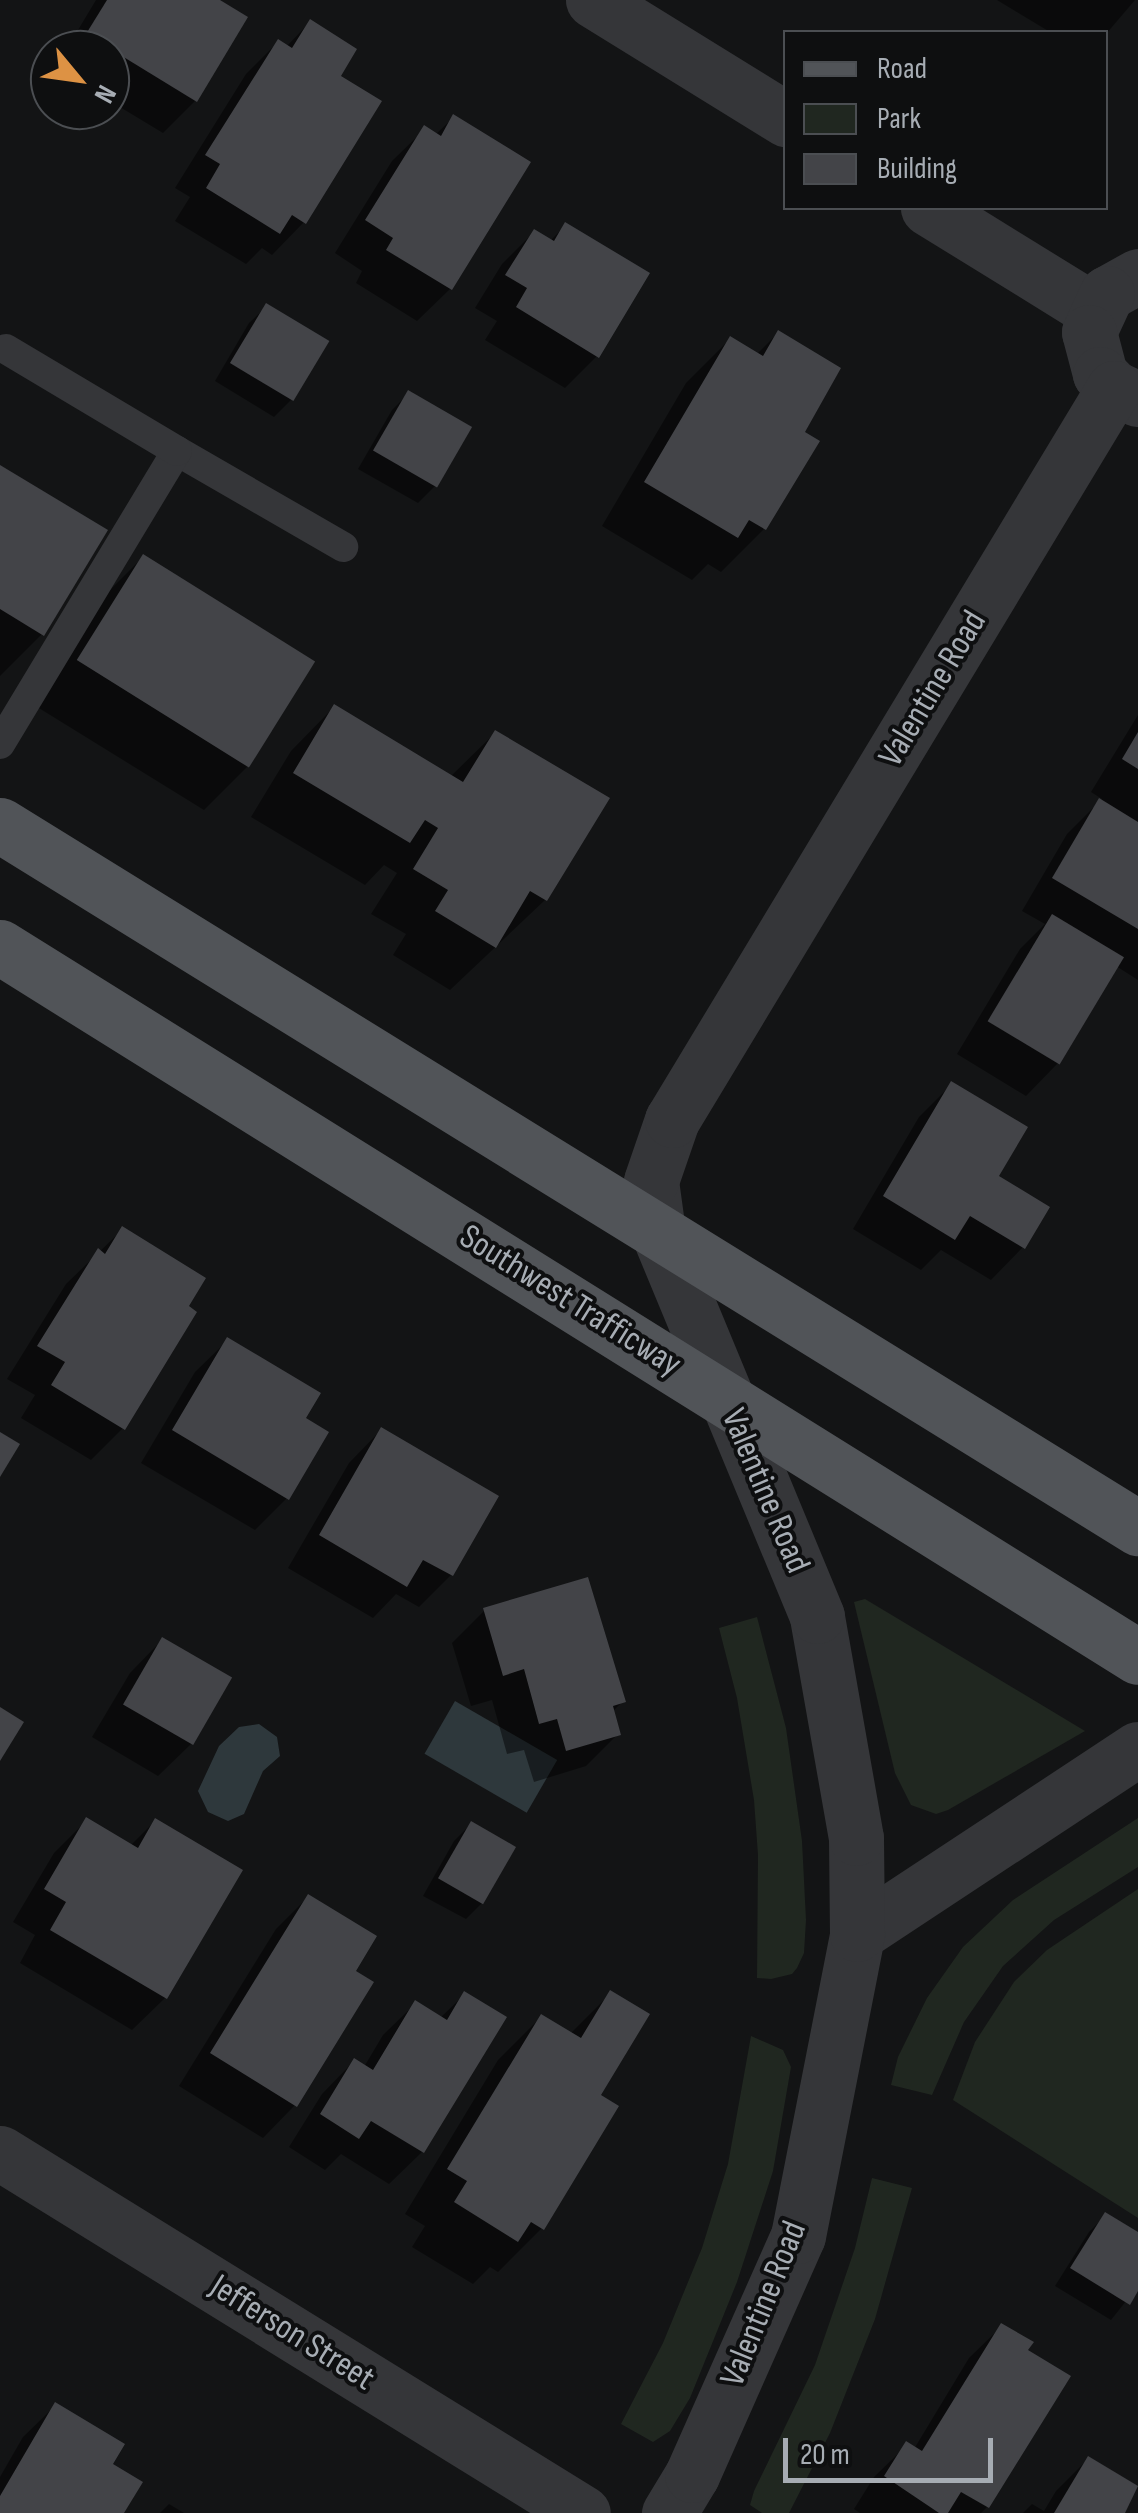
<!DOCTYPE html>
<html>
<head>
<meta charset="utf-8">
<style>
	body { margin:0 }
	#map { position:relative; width:1138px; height:2513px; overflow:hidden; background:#131415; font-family:"Sofia Sans Condensed",sans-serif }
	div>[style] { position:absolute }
	.green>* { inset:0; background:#202720 }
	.water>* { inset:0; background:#2e383c; transform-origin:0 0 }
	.shadow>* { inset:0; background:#0007 }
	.building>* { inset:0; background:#434448; transform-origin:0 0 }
	.lane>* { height:30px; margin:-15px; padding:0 15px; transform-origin:15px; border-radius:15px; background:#353639 }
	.street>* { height:55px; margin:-27.5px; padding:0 27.5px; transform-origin:27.5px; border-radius:27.5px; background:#353639 }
	.primary>* { height:55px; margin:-27.5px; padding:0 27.5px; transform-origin:27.5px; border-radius:27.5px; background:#515458 }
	span { translate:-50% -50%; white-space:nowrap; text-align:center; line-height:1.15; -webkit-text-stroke:8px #0e0f10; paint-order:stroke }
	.street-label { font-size:35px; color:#a7adb4 }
	.legend { position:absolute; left:783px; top:30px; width:325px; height:180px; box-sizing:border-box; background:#0e0f10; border:2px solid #4b4e52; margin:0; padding:12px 18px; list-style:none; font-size:30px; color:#a7adb4 }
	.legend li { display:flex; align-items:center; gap:20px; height:50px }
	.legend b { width:50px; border:2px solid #4b4e52 }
	.north { position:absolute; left:30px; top:30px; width:100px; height:100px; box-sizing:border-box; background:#0e0f10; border:2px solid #4b4e52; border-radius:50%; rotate:119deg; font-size:28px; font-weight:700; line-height:40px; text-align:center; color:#a7adb4 }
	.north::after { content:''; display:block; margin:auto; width:35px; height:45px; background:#dd9244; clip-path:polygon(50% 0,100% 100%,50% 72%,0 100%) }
	.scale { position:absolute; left:783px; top:2438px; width:210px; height:45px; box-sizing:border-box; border:5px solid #a7adb4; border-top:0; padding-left:12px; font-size:30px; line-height:35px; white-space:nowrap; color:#a7adb4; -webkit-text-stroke:8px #0e0f10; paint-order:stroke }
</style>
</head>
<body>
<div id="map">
	<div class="green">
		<div style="clip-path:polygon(865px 1599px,1085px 1731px,948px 1810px,936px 1814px,911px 1805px,895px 1773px,854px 1602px)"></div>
		<div style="clip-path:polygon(757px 1617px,786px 1728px,802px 1841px,806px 1920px,804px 1953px,797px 1968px,792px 1974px,771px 1979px,757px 1978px,758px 1855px,754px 1800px,737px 1698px,719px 1628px)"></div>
		<div style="clip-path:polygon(1138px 1818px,1138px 1867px,1054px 1920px,1003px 1966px,964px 2022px,932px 2095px,891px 2085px,898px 2057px,927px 1998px,963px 1947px,1013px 1900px)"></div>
		<div style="clip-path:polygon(1138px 1889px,1138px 2218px,953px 2100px,975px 2042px,1014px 1982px,1047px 1950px)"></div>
		<div style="clip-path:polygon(751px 2036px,783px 2050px,791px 2067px,773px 2171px,737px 2282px,690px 2398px,670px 2431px,653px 2442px,621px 2424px,663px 2343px,702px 2248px,728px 2164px)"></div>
		<div style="clip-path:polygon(872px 2178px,912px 2188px,875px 2319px,830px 2433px,789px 2513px,762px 2513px,750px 2505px,754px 2491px,815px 2365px,855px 2248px)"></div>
	</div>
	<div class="water">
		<div style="left:455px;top:1701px;width:118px;height:61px;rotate:30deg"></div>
		<div style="clip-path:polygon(259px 1724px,277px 1737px,280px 1756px,263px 1771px,244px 1814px,228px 1821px,208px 1812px,198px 1791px,219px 1746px,239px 1727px)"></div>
	</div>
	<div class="shadow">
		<div style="clip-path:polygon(96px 0,215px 0,195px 101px,163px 133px,110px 101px,110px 50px,66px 50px)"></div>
		<div style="clip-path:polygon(997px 0,1135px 0,1106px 34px,1050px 32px)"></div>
		<div style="clip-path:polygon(310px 22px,338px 77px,304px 222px,272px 255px,262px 248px,246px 264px,175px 221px,190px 197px,175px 188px,246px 74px,278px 42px,286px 47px)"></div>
		<div style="clip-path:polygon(454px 117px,527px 162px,450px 289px,417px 321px,356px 283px,362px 271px,335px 253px,392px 161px,425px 129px,435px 135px)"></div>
		<div style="clip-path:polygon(566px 225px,597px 356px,565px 388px,485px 340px,497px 321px,475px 308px,502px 264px,534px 232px,550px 241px)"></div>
		<div style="clip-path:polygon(266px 307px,325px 342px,291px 400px,274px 417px,215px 381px,249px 323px)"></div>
		<div style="clip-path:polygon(778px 333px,801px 433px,764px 529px,721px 572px,708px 564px,692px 580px,602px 526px,686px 383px,730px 339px,756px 355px)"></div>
		<div style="clip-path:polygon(409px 393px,435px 486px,418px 503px,358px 469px,392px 410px)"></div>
		<div style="clip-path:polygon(0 468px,42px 634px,0 676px)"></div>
		<div style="clip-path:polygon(143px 557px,247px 767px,204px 810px,34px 705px,99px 601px)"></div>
		<div style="clip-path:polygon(334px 707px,450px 777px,495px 733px,545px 900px,450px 990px,393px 955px,406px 934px,371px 914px,397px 873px,384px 865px,365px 885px,251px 817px,291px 751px)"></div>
		<div style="clip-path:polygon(1138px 715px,1138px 980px,1116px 966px,1058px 1063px,1026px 1096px,957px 1054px,1020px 949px,1045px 924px,1022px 911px,1067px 834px,1102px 799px,1091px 792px)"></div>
		<div style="clip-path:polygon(952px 1084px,1023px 1247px,991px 1280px,941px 1250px,921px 1270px,853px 1229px,919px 1117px)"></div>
		<div style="clip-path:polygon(123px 1229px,123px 1428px,91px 1460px,21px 1418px,35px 1395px,7px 1379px,66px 1284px)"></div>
		<div style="clip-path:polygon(228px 1340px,303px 1419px,287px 1498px,255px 1530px,141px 1463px,195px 1372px)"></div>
		<div style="clip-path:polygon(381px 1430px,451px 1575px,419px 1607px,396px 1594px,373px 1618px,288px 1568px,349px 1463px)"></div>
		<div style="clip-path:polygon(484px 1611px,623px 1701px,612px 1712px,618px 1734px,586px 1766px,534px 1782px,524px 1750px,507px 1754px,492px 1700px,471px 1706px,452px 1643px)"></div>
		<div style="clip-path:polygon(162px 1640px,191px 1744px,158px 1776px,92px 1737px,130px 1673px)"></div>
		<div style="clip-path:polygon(86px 1821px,130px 1846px,155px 1821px,240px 1871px,165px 1998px,132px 2030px,20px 1963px,35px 1935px,13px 1922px,54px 1853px)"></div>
		<div style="clip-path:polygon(471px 1824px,482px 1903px,466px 1919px,423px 1896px,454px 1841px)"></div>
		<div style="clip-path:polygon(308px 1897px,295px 2105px,263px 2138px,179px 2086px,276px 1929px)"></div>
		<div style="clip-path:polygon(611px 1993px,598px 2096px,542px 2228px,498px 2272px,490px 2267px,473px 2284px,412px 2247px,425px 2226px,405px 2214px,498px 2060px,541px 2017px,570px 2034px)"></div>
		<div style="clip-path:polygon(465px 1994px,422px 2152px,389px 2184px,341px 2154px,325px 2170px,289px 2147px,322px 2094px,354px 2061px,364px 2067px,383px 2035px,416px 2003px,440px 2018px)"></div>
		<div style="clip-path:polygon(1106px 2215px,1138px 2235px,1138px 2286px,1111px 2320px,1055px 2286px,1089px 2232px)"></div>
		<div style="clip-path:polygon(1002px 2326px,987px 2507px,981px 2513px,860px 2513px,854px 2509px,874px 2477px,907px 2445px,914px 2449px,969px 2358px)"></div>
		<div style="clip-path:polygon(56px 2405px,109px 2465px,121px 2513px,0 2513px,0 2477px,23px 2437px)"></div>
		<div style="clip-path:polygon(1088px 2459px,1122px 2513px,1023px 2513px,1032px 2504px,1044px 2511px,1056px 2491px)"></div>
		<div style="clip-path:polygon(169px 2504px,184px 2513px,160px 2513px)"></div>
	</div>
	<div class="building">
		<div style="clip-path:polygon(107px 0,220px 0,248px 17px,197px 102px,86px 34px)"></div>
		<div style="clip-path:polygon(310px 19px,357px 49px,341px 76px,382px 101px,306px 224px,292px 215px,280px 234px,206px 188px,220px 164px,205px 155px,278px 39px,292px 48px)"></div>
		<div style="clip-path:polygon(453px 114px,531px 162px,452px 290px,386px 250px,393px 238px,365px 220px,424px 125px,441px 136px)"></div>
		<div style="clip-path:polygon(565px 222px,650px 273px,599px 358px,516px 307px,527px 288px,505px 275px,534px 229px,554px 241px)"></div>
		<div style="left:266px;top:303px;width:74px;height:70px;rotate:31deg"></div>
		<div style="clip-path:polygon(778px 330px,841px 368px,805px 432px,820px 441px,766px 530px,749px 520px,738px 538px,644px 482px,730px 336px,763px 356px)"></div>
		<div style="left:408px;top:390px;width:74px;height:70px;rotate:30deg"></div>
		<div style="clip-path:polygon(0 465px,108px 530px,44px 636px,0 609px)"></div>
		<div style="left:143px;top:554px;width:203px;height:125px;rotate:32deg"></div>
		<div style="clip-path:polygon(334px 704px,463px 782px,495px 730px,610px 798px,547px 901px,530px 891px,496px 948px,435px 911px,448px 890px,413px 869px,438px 828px,425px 820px,410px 843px,293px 773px)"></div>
		<div style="clip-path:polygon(1138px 732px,1138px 769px,1122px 759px)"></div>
		<div style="clip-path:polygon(1099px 798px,1138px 822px,1138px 929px,1052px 878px)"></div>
		<div style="left:1052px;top:914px;width:84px;height:125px;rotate:31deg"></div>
		<div style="clip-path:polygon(951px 1081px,1028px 1127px,999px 1176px,1050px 1207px,1025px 1249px,970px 1216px,955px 1240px,883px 1196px)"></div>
		<div style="clip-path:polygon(122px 1226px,206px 1278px,189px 1306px,197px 1312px,125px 1430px,51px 1385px,65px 1362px,37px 1346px,98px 1248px,105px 1254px)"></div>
		<div style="clip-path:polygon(227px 1337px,321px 1393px,306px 1418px,329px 1432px,289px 1500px,172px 1430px)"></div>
		<div style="clip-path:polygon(381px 1427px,499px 1496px,453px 1576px,423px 1560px,407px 1587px,319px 1535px)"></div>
		<div style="clip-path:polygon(0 1432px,20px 1444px,0 1477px)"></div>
		<div style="clip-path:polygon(588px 1577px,626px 1702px,613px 1706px,621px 1735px,566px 1751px,557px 1719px,539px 1724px,524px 1669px,503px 1676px,483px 1608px)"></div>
		<div style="left:162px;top:1637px;width:81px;height:78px;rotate:30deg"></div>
		<div style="clip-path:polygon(0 1707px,24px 1722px,0 1761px)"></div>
		<div style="clip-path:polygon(86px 1817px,138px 1848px,155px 1818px,243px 1870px,167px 1999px,50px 1930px,66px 1902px,44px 1889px)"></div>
		<div style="left:471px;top:1821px;width:52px;height:66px;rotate:30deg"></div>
		<div style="clip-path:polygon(308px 1894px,377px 1936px,356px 1971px,374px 1982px,297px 2107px,210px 2053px)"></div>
		<div style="clip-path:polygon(610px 1990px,650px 2014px,601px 2095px,619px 2106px,544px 2230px,531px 2222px,518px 2242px,454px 2202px,467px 2181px,447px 2169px,541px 2014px,581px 2038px)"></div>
		<div style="clip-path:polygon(464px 1991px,507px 2017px,424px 2153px,371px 2121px,359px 2139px,320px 2114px,354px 2058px,373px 2070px,415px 2000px,447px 2020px)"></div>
		<div style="clip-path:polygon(1105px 2212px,1138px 2232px,1138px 2291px,1130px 2305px,1070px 2268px)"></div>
		<div style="clip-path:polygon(1001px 2323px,1034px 2342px,1028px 2350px,1071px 2376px,989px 2508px,961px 2492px,948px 2513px,939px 2513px,884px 2476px,906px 2441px,922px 2451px)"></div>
		<div style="clip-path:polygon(55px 2402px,125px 2444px,113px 2464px,143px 2482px,124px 2513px,0 2513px,0 2496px)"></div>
		<div style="clip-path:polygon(1088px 2456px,1138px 2486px,1125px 2513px,1054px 2513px)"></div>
	</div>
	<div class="lane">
		<div style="left:177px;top:451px;width:192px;rotate:30deg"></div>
		<div style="left:0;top:744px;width:342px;rotate:-58.9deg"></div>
		<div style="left:177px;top:451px;width:199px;rotate:-149.2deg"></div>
	</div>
	<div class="street">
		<div style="left:593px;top:0;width:227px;rotate:31.7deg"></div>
		<div style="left:928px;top:208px;width:196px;rotate:31.7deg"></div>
		<div style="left:1138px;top:276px;width:35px;rotate:151deg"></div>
		<div style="left:1107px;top:293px;width:43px;rotate:114.8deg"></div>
		<div style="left:1089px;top:332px;width:43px;rotate:75.3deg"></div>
		<div style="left:1100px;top:374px;width:20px;rotate:45deg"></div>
		<div style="left:1114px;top:388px;width:26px;rotate:25deg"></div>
		<div style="left:857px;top:1934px;width:336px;rotate:-33.4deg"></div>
		<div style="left:0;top:2153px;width:685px;rotate:31.7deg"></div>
		<div style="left:669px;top:2513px;width:44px;rotate:-58.8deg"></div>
		<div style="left:692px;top:2475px;width:261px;rotate:-66.1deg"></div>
		<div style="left:798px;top:2236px;width:308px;rotate:-78.9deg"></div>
		<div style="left:857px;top:1934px;width:96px;rotate:-90.6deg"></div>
		<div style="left:856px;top:1838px;width:225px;rotate:-100deg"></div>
		<div style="left:817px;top:1616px;width:416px;rotate:-112.5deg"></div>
		<div style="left:658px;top:1232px;width:51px;rotate:-97.8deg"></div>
		<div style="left:651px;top:1181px;width:65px;rotate:-71deg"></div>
		<div style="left:672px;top:1120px;width:855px;rotate:-58.88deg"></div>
	</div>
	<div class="primary">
		<div style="left:0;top:825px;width:1338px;rotate:31.71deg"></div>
		<div style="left:0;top:947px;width:1341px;rotate:31.96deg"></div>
	</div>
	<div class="street-label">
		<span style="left:933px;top:689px;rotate:-59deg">Valentine Road</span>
		<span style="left:570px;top:1301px;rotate:32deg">Southwest Trafficway</span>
		<span style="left:765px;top:1491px;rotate:67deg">Valentine Road</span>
		<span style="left:764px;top:2304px;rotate:-68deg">Valentine Road</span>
		<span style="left:292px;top:2333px;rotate:32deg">Jefferson Street</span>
	</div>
	<ul class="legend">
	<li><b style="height:12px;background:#515458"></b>Road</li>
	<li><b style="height:28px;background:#202720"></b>Park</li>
	<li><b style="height:28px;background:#434448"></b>Building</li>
	</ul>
	<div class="north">N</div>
	<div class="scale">20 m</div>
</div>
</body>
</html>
